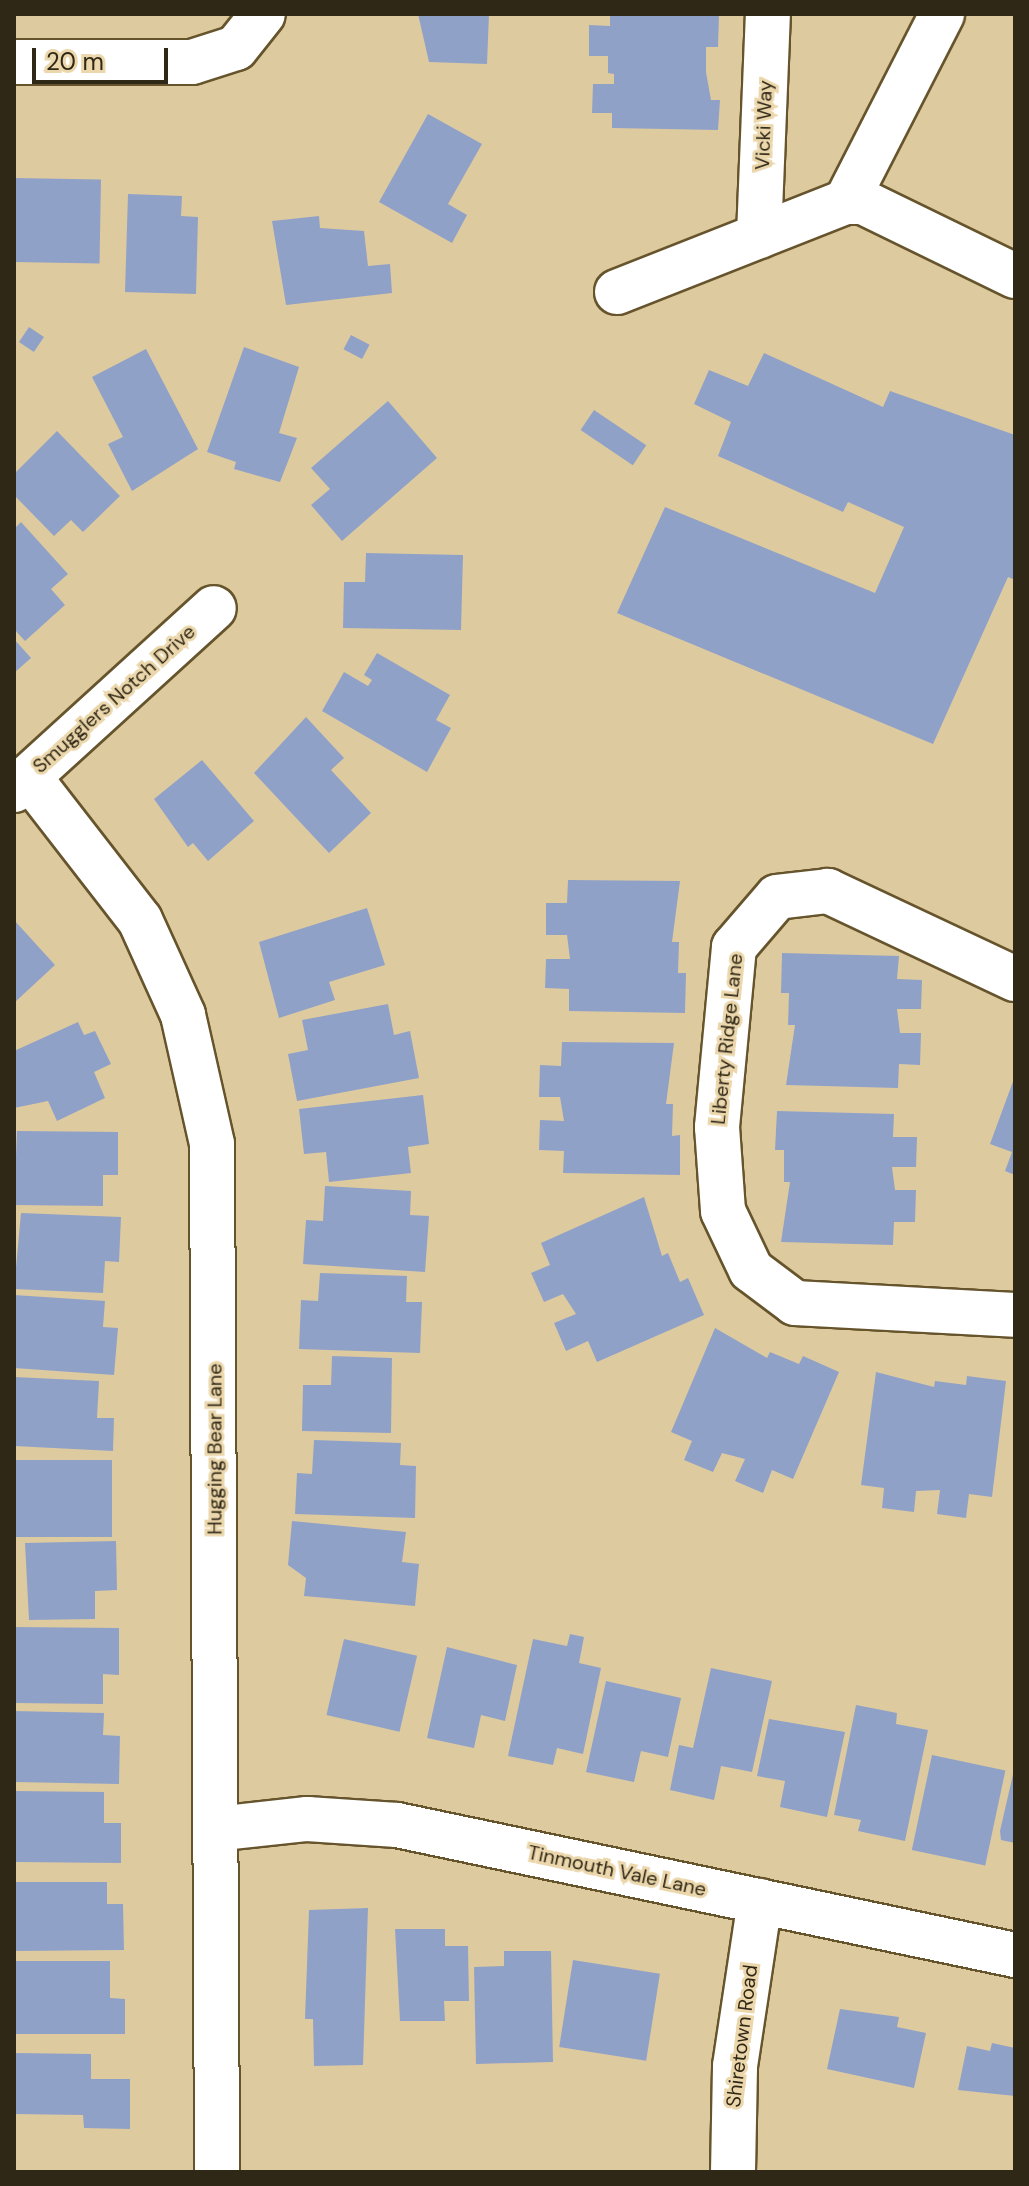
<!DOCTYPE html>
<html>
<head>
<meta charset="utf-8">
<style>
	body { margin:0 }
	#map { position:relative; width:1029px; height:2186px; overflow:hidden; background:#deca9f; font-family:"DM Sans",sans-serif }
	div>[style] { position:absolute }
	.building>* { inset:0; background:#90a1c8; transform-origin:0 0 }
	.roads { filter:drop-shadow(2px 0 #66542c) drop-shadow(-2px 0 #66542c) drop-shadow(0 2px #66542c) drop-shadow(0 -2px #66542c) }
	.minor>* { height:44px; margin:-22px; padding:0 22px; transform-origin:22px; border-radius:22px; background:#fff }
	span { translate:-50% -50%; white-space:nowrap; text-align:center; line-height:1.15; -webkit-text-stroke:6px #ebd7ab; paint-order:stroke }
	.street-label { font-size:20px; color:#302817 }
	.frame { position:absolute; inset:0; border:16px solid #302817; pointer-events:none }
	.scale { position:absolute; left:32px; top:48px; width:136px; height:36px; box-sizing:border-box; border:4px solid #302817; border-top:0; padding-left:10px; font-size:24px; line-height:28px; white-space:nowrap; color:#302817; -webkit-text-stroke:6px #ebd7ab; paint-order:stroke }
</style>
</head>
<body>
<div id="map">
	<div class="building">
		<div style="clip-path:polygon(418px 14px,489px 14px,487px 64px,429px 62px)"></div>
		<div style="clip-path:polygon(610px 14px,719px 14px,718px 47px,706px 47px,706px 72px,711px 100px,720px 100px,718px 130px,612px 128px,612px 113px,592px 113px,593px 84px,614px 84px,614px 74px,608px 73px,608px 56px,589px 56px,589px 25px,610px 26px)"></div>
		<div style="clip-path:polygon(428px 114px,482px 144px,448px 204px,467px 215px,452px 243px,379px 202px)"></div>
		<div style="left:14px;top:178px;width:87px;height:84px;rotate:1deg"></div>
		<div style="clip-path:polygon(128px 194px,182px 196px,181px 216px,198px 217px,196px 294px,125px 292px)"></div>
		<div style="clip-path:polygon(319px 216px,320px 228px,364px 231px,368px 266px,390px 264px,392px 293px,286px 305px,272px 221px)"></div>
		<div style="left:29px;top:327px;width:18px;height:18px;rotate:34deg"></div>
		<div style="left:351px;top:335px;width:21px;height:16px;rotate:28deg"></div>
		<div style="clip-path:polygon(244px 347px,299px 367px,279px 433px,297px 438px,280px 482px,234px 469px,236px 462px,207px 452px)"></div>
		<div style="clip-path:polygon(146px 349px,198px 449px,132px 491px,108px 444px,123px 437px,92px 377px)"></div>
		<div style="clip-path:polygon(764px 353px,883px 407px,890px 391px,1015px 435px,1015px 580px,1008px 577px,933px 744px,617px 613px,665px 507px,875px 593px,904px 527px,848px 502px,843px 512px,718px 456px,731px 422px,694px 404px,709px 370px,748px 386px)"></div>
		<div style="clip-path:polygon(388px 401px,437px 458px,342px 541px,311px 505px,330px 489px,311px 468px)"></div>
		<div style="left:594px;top:410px;width:63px;height:24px;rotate:34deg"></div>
		<div style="clip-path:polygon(57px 431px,120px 496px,83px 532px,71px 520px,54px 536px,14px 495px,14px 474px)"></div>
		<div style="clip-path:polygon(21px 522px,68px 574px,51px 589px,65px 605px,25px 641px,14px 629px,14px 529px)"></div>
		<div style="clip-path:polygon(366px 553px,463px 555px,461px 630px,343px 628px,344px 582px,365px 582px)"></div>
		<div style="clip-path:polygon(14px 639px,31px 658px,14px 673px)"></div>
		<div style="clip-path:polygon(377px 653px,450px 695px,436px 720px,451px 728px,427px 772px,322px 711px,344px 672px,368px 686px,372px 680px,364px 675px)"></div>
		<div style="clip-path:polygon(306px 717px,344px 758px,331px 770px,371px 813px,329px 853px,254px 773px)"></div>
		<div style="clip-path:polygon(202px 760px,254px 821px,208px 861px,193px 843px,188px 847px,154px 799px)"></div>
		<div style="clip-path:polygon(568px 880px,680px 881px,672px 942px,679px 942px,678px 973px,686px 973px,685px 1013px,569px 1011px,569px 989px,545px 988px,546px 959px,570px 959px,567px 935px,546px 935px,546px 903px,567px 903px)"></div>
		<div style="clip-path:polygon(367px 908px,385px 965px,329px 982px,335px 1000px,279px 1018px,259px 942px)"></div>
		<div style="clip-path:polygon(14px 920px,55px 965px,14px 1003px)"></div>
		<div style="clip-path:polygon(782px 953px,899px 956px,897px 979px,922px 980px,921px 1009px,897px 1009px,900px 1033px,921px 1033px,920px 1065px,899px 1064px,898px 1088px,786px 1085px,795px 1025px,788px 1025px,789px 993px,781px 993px)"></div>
		<div style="clip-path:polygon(388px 1004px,394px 1035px,410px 1031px,419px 1078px,297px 1101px,288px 1054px,308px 1050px,302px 1020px)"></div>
		<div style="clip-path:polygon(78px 1022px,84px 1035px,95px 1031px,111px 1064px,94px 1072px,105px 1098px,57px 1121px,48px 1101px,14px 1108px,14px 1051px)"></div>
		<div style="clip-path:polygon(562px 1042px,674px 1043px,666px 1104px,673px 1104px,672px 1136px,680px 1135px,680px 1175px,563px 1173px,564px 1151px,539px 1150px,540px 1120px,564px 1121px,560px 1097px,539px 1097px,540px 1065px,561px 1066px)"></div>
		<div style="clip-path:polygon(1015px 1076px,1015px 1175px,1005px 1171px,1012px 1152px,990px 1144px)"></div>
		<div style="clip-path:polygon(423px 1095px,429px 1144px,408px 1147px,411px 1173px,329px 1182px,326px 1152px,304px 1154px,299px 1109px)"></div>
		<div style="clip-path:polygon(777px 1111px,894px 1114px,893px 1137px,917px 1137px,916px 1167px,892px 1167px,895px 1190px,916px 1190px,915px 1222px,894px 1222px,893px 1245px,781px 1242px,790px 1182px,784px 1182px,784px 1150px,775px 1150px)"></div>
		<div style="clip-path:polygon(17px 1131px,118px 1132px,118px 1175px,103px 1175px,103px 1206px,14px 1205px)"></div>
		<div style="clip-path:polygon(325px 1186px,411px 1191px,410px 1215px,429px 1216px,425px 1272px,303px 1264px,306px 1220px,323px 1221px)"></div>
		<div style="clip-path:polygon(644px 1197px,662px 1256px,668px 1253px,680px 1282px,688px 1278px,704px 1315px,597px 1362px,588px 1341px,566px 1351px,554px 1323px,576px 1314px,563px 1294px,544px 1302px,531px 1273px,550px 1265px,541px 1243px)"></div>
		<div style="clip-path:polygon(21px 1213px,121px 1217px,119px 1262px,105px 1261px,103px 1293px,14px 1289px)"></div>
		<div style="clip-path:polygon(320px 1273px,407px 1276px,406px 1302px,422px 1302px,420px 1353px,299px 1349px,301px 1300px,318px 1301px)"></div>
		<div style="clip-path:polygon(14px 1295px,105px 1301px,103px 1327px,118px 1328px,114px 1375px,14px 1368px)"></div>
		<div style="clip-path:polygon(715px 1328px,767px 1358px,770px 1352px,799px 1364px,803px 1356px,839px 1372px,793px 1479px,772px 1470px,763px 1493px,735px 1481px,745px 1459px,722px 1453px,713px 1472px,684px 1460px,692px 1441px,671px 1432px)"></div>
		<div style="clip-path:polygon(332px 1356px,392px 1358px,391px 1433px,302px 1431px,303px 1385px,331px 1385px)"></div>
		<div style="clip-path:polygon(876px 1372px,934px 1387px,935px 1381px,966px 1385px,967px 1376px,1006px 1381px,992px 1497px,969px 1494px,966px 1518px,937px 1514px,940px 1490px,916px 1491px,914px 1512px,882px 1508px,884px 1488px,861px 1485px)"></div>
		<div style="clip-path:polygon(14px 1377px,99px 1381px,97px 1418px,114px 1418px,113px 1451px,14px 1446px)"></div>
		<div style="clip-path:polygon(314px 1440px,401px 1443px,400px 1465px,416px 1466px,415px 1518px,295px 1514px,297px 1473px,312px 1474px)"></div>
		<div style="left:14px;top:1460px;width:98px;height:77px"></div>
		<div style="clip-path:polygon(292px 1521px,406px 1532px,402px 1562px,419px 1564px,415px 1606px,304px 1596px,306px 1578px,288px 1565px)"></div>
		<div style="clip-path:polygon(116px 1541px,117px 1590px,95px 1591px,95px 1619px,29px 1620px,25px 1543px)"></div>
		<div style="clip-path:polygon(14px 1627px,119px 1628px,119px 1675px,103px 1674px,103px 1704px,14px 1703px)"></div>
		<div style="clip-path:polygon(570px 1634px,584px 1637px,579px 1663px,601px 1668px,583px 1754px,557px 1748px,553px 1765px,508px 1756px,533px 1639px,567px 1646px)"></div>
		<div style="left:344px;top:1639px;width:75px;height:78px;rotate:13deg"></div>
		<div style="clip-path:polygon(447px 1647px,517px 1665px,505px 1721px,481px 1715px,474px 1748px,427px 1738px)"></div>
		<div style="clip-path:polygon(711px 1668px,772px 1681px,752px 1772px,721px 1766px,714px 1800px,670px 1790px,679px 1745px,693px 1748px)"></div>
		<div style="clip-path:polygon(606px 1681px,681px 1698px,668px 1757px,641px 1751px,634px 1782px,586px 1772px)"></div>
		<div style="clip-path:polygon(856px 1705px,897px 1713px,896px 1724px,928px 1730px,905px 1841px,858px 1831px,861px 1820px,834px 1815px)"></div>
		<div style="clip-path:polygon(14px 1711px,104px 1713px,103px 1735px,120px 1736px,119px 1784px,14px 1782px)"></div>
		<div style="clip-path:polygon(769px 1719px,845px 1732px,827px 1817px,780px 1807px,785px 1781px,757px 1776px)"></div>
		<div style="left:932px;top:1755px;width:75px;height:97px;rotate:12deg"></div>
		<div style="clip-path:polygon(1014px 1770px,1015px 1770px,1015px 1843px,1001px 1840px,1000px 1831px)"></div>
		<div style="clip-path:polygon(14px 1791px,104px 1792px,104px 1823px,121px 1823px,121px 1863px,14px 1862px)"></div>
		<div style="clip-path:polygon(14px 1882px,107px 1882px,107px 1904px,123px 1904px,124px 1950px,14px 1951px)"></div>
		<div style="clip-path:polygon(368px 1908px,363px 2065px,314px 2066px,313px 2019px,305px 2019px,309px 1910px)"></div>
		<div style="clip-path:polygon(395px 1929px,445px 1929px,445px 1946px,468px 1946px,469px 2001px,444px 2001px,445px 2021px,400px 2021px)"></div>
		<div style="clip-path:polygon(504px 1951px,551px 1951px,553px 2062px,476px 2064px,474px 1967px,504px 1966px)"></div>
		<div style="left:573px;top:1960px;width:88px;height:88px;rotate:9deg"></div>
		<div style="clip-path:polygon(14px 1961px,110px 1961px,110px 1998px,125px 1999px,125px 2034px,14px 2034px)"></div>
		<div style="clip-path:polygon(840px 2009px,899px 2017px,897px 2027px,926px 2033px,914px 2088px,827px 2069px)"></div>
		<div style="clip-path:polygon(992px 2043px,1015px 2048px,1015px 2096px,958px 2090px,967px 2046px,990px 2051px)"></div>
		<div style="clip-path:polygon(14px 2053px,91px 2054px,91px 2079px,130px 2079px,130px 2129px,84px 2128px,83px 2115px,14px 2114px)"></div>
	</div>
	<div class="roads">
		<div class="minor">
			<div style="left:14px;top:62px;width:178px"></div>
			<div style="left:192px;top:62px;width:46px;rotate:-17.7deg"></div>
			<div style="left:236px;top:48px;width:43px;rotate:-51.5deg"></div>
			<div style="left:846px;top:202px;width:211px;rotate:-62.9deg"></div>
			<div style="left:759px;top:236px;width:222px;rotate:-87.7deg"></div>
			<div style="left:617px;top:292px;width:246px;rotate:-21.5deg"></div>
			<div style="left:846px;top:202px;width:17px"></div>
			<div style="left:863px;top:202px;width:169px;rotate:26deg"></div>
			<div style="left:29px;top:777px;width:181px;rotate:52.2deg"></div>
			<div style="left:140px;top:920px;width:104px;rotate:65.6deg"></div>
			<div style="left:183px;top:1015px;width:132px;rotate:77.3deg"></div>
			<div style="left:212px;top:1144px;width:1028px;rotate:89.72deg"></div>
			<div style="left:14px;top:790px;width:270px;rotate:-42.3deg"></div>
			<div style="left:1015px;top:979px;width:207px;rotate:-154.8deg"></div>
			<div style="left:828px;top:891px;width:51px;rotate:173.3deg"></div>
			<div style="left:777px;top:897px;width:66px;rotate:130.7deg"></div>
			<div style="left:734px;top:947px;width:181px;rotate:95.4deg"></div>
			<div style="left:717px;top:1127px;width:84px;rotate:85.9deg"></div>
			<div style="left:723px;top:1211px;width:65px;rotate:64.6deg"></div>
			<div style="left:751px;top:1270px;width:55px;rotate:36.9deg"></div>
			<div style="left:795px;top:1303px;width:220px;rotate:3.1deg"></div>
			<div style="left:215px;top:1829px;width:93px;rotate:-6.2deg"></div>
			<div style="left:307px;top:1819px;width:90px;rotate:3.8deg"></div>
			<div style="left:397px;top:1825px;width:632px;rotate:11.88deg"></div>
			<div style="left:733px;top:2172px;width:106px;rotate:-88.9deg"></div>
			<div style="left:735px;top:2066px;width:167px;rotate:-81.4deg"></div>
		</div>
	</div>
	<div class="street-label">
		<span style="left:764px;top:125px;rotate:-88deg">Vicki Way</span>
		<span style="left:114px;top:699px;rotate:-42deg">Smugglers Notch Drive</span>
		<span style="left:727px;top:1039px;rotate:-84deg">Liberty Ridge Lane</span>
		<span style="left:215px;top:1449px;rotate:-90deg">Hugging Bear Lane</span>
		<span style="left:617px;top:1871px;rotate:12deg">Tinmouth Vale Lane</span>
		<span style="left:742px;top:2036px;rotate:-83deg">Shiretown Road</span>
	</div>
	<div class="frame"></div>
	<div class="scale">20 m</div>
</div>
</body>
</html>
